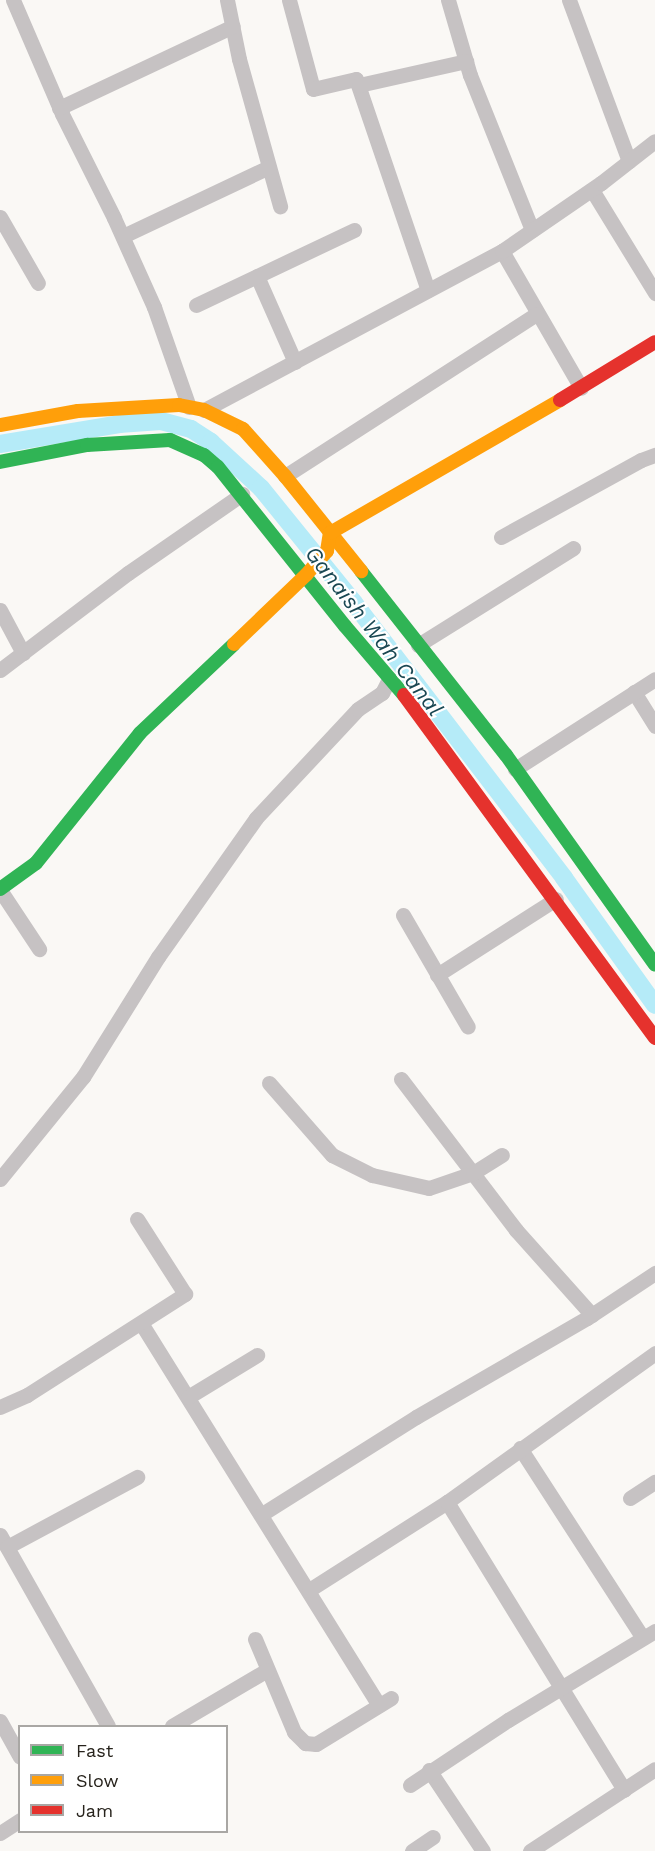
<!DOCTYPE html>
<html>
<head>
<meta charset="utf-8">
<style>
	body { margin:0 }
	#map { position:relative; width:655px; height:1851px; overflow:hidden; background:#faf8f5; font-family:"Work Sans",sans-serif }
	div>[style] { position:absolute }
	.canal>* { height:18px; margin:-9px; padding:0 9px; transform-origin:9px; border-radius:9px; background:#b5ebf8 }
	.street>* { height:15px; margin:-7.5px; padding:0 7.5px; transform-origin:7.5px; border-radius:7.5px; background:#c6c2c3 }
	.fast>* { height:14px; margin:-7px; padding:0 7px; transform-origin:7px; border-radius:7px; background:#30b455 }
	.slow>* { height:14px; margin:-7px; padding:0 7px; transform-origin:7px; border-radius:7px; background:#ff9f0a }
	.jam>* { height:14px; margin:-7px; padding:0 7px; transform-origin:7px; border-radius:7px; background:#e5322d }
	span { translate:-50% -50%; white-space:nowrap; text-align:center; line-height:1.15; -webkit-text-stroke:4.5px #fff; paint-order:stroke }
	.water-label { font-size:22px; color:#1a4853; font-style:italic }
	.legend { position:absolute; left:18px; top:1725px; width:210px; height:108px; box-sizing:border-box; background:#fff; border:2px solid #a9a7a4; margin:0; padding:8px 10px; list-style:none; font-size:18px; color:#27231c }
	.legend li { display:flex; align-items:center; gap:12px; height:30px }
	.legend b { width:30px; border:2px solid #a9a7a4 }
</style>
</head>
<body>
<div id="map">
	<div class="canal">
		<div style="left:0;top:444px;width:121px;rotate:-9.5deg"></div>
		<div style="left:119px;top:424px;width:42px;rotate:-4.1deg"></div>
		<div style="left:161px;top:421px;width:31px;rotate:15deg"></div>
		<div style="left:191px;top:429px;width:24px;rotate:33deg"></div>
		<div style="left:211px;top:442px;width:68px;rotate:42.6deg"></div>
		<div style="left:261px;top:488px;width:148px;rotate:51deg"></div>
		<div style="left:354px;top:603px;width:346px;rotate:52.6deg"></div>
		<div style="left:564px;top:878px;width:156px;rotate:54.4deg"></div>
	</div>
	<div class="street">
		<div style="left:13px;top:0;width:124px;rotate:66.7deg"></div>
		<div style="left:62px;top:114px;width:116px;rotate:63.4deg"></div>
		<div style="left:114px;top:218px;width:98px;rotate:65.8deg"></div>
		<div style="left:154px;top:307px;width:106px;rotate:70.7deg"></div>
		<div style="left:227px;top:0;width:60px;rotate:78.5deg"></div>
		<div style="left:239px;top:59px;width:153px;rotate:74.4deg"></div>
		<div style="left:289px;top:0;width:92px;rotate:74.9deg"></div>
		<div style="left:313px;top:89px;width:44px;rotate:-13.1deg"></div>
		<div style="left:356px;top:79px;width:223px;rotate:71.2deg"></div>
		<div style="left:448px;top:0;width:78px;rotate:73.7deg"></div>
		<div style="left:470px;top:75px;width:167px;rotate:68.2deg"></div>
		<div style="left:569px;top:0;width:172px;rotate:69.6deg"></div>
		<div style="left:359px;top:85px;width:110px;rotate:-12.6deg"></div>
		<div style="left:59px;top:108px;width:192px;rotate:-25.2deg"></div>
		<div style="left:592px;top:190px;width:121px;rotate:58.5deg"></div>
		<div style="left:0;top:217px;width:76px;rotate:60.1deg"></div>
		<div style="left:123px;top:236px;width:161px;rotate:-25.3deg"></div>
		<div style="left:502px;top:251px;width:158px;rotate:60deg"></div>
		<div style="left:257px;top:276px;width:94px;rotate:66.2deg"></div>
		<div style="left:196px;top:305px;width:175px;rotate:-25.4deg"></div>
		<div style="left:204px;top:410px;width:338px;rotate:-28.1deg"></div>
		<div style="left:502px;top:251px;width:120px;rotate:-34.5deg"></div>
		<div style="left:601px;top:183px;width:68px;rotate:-37.9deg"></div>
		<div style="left:285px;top:476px;width:299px;rotate:-32.8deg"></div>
		<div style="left:501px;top:537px;width:160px;rotate:-28.8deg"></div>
		<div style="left:641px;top:460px;width:15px;rotate:-20deg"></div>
		<div style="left:0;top:610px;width:49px;rotate:61.9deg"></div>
		<div style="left:418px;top:645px;width:183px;rotate:-32deg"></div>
		<div style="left:0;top:670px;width:161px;rotate:-37.2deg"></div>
		<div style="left:128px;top:573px;width:139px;rotate:-34.7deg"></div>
		<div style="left:634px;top:692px;width:40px;rotate:58deg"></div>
		<div style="left:515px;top:769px;width:166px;rotate:-32.7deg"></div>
		<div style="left:0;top:890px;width:71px;rotate:56.5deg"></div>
		<div style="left:403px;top:915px;width:129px;rotate:59.9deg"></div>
		<div style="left:437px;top:975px;width:141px;rotate:-32.6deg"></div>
		<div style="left:401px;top:1079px;width:190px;rotate:52.7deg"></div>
		<div style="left:516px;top:1230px;width:114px;rotate:48.2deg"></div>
		<div style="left:269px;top:1083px;width:96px;rotate:48.8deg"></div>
		<div style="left:332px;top:1155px;width:45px;rotate:26.6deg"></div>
		<div style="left:372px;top:1175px;width:58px;rotate:12.8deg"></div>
		<div style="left:429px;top:1188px;width:46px;rotate:-18.8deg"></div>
		<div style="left:473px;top:1173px;width:34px;rotate:-32deg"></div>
		<div style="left:0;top:1179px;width:132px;rotate:-50.9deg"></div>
		<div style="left:83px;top:1077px;width:142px;rotate:-58deg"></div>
		<div style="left:158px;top:957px;width:170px;rotate:-54.8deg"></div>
		<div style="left:256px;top:818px;width:149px;rotate:-46.9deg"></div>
		<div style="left:358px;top:709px;width:29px;rotate:-34deg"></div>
		<div style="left:382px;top:693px;width:16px;rotate:-63deg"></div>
		<div style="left:141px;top:1323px;width:450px;rotate:58.1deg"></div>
		<div style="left:188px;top:1397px;width:81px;rotate:-31.3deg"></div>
		<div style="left:0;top:1407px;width:30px;rotate:-24deg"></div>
		<div style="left:27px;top:1395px;width:188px;rotate:-32.6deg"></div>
		<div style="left:185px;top:1294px;width:89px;rotate:-122.6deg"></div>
		<div style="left:520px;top:1448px;width:226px;rotate:57.1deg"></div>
		<div style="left:630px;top:1498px;width:30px;rotate:-33deg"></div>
		<div style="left:447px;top:1502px;width:338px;rotate:58.4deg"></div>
		<div style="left:262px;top:1514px;width:182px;rotate:-32.2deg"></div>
		<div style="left:416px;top:1417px;width:198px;rotate:-30.1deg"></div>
		<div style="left:587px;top:1318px;width:82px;rotate:-33.5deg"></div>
		<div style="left:0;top:1535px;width:219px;rotate:60.5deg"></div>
		<div style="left:7px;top:1547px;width:148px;rotate:-28.3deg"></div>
		<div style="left:309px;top:1590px;width:164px;rotate:-32.5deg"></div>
		<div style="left:447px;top:1502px;width:256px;rotate:-35.6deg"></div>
		<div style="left:255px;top:1639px;width:101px;rotate:67.2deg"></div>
		<div style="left:294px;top:1732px;width:16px;rotate:45deg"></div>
		<div style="left:305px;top:1743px;width:11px;rotate:5deg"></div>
		<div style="left:316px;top:1744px;width:88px;rotate:-31.5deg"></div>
		<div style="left:0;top:1721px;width:41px;rotate:60.9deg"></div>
		<div style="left:172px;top:1726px;width:110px;rotate:-30.5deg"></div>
		<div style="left:429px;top:1770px;width:97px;rotate:56.3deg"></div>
		<div style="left:410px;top:1785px;width:118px;rotate:-33.6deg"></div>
		<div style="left:508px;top:1720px;width:172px;rotate:-31.2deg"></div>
		<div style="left:0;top:1833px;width:24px;rotate:-33deg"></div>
		<div style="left:412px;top:1851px;width:25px;rotate:-34deg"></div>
		<div style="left:530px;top:1851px;width:149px;rotate:-33.3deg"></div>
	</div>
	<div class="fast">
		<div style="left:0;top:462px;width:89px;rotate:-11.1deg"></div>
		<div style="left:87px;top:445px;width:83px;rotate:-3.4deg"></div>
		<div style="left:170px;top:440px;width:37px;rotate:24deg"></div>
		<div style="left:204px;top:455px;width:18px;rotate:41deg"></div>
		<div style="left:218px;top:467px;width:203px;rotate:51.4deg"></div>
		<div style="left:345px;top:626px;width:91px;rotate:49.5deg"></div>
		<div style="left:361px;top:571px;width:234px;rotate:51.8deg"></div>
		<div style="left:506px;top:755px;width:257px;rotate:54.6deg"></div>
		<div style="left:0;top:889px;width:44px;rotate:-35.8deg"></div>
		<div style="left:36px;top:863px;width:166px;rotate:-51.3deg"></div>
		<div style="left:140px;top:733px;width:129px;rotate:-43.4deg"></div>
	</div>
	<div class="slow">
		<div style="left:0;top:425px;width:79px;rotate:-10.2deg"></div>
		<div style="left:78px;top:411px;width:101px;rotate:-3.4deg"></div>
		<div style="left:179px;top:405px;width:25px;rotate:11deg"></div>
		<div style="left:204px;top:410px;width:43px;rotate:26deg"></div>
		<div style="left:243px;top:429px;width:63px;rotate:48.2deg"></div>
		<div style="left:285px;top:476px;width:122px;rotate:51.3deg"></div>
		<div style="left:234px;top:644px;width:100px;rotate:-43.8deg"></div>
		<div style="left:306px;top:575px;width:32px;rotate:-49deg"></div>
		<div style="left:327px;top:551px;width:18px;rotate:-81deg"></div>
		<div style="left:330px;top:533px;width:266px;rotate:-30deg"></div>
	</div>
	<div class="jam">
		<div style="left:560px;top:400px;width:111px;rotate:-31.4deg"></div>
		<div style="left:404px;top:695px;width:425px;rotate:53.8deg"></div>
	</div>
	<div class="water-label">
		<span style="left:374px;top:631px;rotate:52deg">Ganaish Wah Canal</span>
	</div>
	<ul class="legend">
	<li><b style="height:8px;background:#30b455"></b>Fast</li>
	<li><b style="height:8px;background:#ff9f0a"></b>Slow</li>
	<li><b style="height:8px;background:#e5322d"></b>Jam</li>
	</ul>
</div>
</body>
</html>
